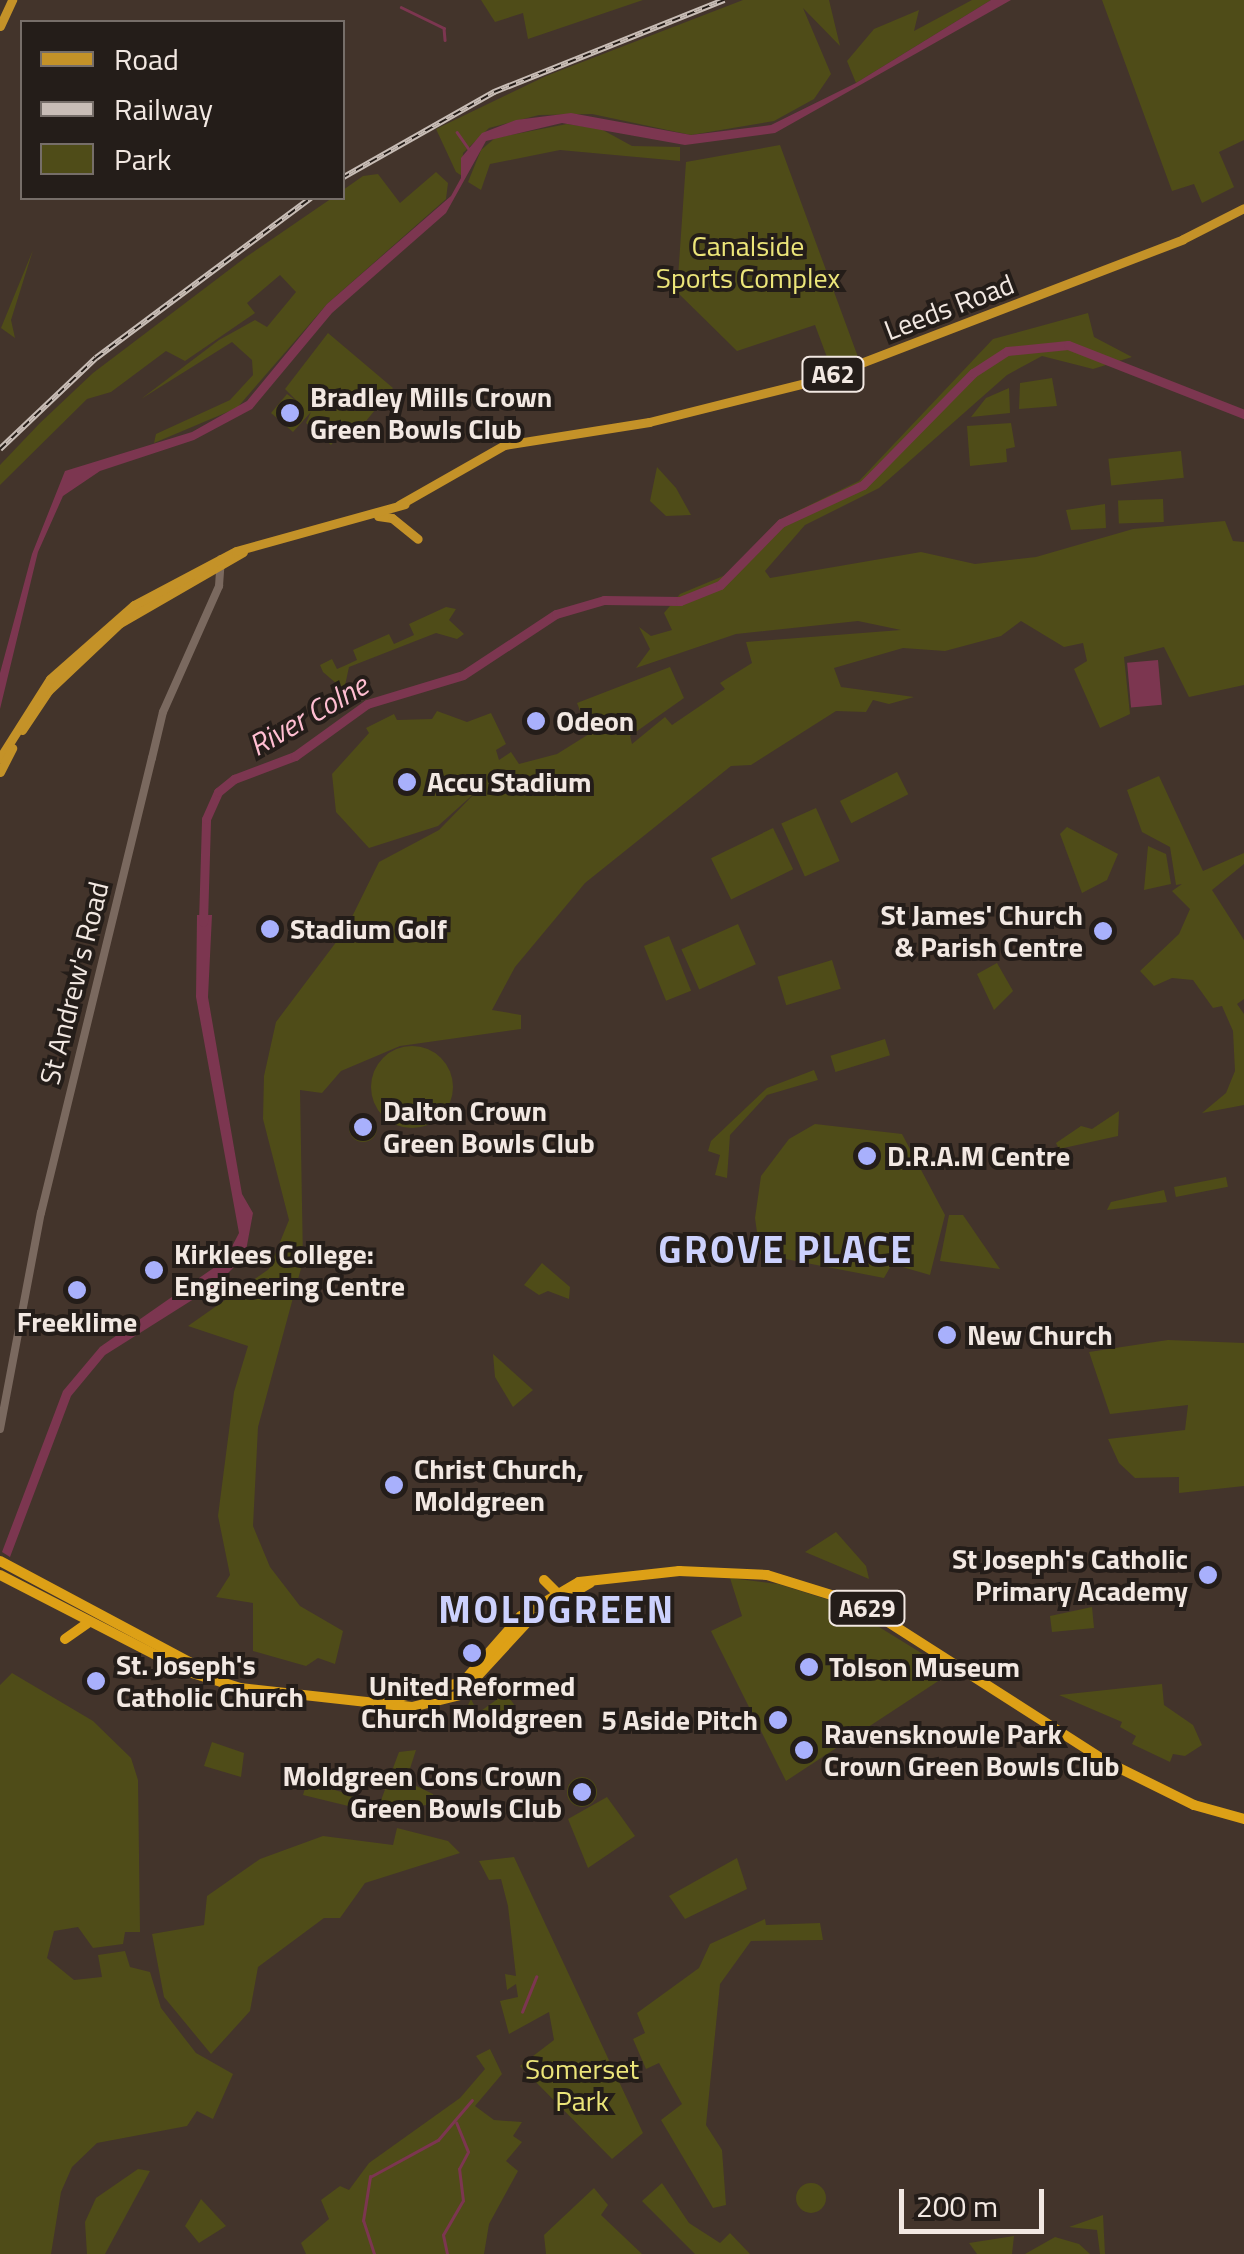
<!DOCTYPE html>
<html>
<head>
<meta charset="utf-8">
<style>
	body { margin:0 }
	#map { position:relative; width:1244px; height:2254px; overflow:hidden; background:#43342b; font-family:"Titillium Web",sans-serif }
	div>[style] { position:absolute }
	.green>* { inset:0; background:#4f4c18; transform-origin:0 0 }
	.round { border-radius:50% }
	.water>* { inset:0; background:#7c3650; transform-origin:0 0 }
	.stream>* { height:2.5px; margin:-1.25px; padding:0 1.25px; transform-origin:1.25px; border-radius:1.25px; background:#7c3650 }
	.river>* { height:9px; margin:-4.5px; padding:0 4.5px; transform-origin:4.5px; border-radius:4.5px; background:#7c3650 }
	.secondary>* { height:8px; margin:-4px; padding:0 4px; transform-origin:4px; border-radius:4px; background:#7a695f }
	.primary>* { height:9px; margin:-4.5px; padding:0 4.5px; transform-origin:4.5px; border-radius:4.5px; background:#c49228 }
	.trunk>* { height:10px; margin:-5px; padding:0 5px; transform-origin:5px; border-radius:5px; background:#dda016 }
	.rail>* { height:6px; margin-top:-3px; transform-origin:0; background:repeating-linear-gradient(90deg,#241d19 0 8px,#c8bdb6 0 16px); box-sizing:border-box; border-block:2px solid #c8bdb6 }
	.dots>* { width:28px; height:28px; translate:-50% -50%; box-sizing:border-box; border:5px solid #241d19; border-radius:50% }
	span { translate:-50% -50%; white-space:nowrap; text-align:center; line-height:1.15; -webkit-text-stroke:8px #241d19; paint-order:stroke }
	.shield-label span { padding:2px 8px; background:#241d19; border:2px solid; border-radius:8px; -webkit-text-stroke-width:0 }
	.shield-label { font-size:25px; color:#f2e8e2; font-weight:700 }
	.park-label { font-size:28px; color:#ece579 }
	.street-label { font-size:28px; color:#f2e8e2 }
	.poi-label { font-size:28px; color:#f2e8e2; font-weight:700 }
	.left { translate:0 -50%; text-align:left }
	.right { translate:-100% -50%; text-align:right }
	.water-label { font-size:30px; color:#ffbed2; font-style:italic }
	.district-label { font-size:38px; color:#ccd1fd; font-weight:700; letter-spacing:2.5px }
	.legend { position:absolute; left:20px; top:20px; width:325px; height:180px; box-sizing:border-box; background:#241d19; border:2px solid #766e69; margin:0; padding:12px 18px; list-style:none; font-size:30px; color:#f2e8e2 }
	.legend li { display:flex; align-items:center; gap:20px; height:50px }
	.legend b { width:50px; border:2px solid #766e69 }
	.scale { position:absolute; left:899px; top:2189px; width:145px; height:45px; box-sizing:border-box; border:5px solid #f2e8e2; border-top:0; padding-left:12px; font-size:30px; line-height:35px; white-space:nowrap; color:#f2e8e2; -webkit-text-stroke:8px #241d19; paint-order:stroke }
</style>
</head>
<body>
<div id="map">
	<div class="green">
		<div style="clip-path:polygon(481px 0,643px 0,528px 39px,523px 13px,495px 22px)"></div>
		<div style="clip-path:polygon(743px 0,829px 0,840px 46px,803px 8px,831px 74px,814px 99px,774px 121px,691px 135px,592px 114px,539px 115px,489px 128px,463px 153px,462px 176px,456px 172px,436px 129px,546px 76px)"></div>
		<div style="clip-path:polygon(972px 0,991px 0,856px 83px,847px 61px,874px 29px,919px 10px,914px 31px)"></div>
		<div style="clip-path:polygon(1102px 0,1244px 0,1244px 140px,1219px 152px,1234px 187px,1202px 203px,1194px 184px,1172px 191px)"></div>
		<div style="clip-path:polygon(567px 124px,601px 129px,632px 146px,680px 147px,680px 161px,560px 150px,490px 164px,481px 190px,468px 182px,481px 150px,495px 138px)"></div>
		<div style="clip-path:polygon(780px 145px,858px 357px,831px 368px,815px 325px,737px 351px,677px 292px,686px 162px)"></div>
		<div style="clip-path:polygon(436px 172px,448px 183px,446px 199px,327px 304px,237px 408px,154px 443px,156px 434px,230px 400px,253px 375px,252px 360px,232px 342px,141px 399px,219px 340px,255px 320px,267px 327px,296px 292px,280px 275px,247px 303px,255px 313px,185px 361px,166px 351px,111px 392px,87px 399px,0 485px,0 465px,40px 423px,93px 373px,246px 257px,332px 198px,342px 198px,343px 190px,363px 176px,378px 174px,400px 203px)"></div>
		<div style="clip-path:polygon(33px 250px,11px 320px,15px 338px,1px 328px)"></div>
		<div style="clip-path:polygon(1088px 313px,1094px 337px,1132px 357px,1093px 369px,1042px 356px,1007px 375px,879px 488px,805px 525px,765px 571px,770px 578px,921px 552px,975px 564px,1036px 557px,1133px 529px,1225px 521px,1233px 541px,1244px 542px,1244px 685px,1189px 697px,1164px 647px,1124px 657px,1130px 714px,1100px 728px,1074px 669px,1087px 661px,1083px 643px,1064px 647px,1021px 621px,1001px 636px,945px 651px,903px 648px,834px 668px,841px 687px,914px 697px,889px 704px,873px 700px,866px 712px,836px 711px,751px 765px,731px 766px,585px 883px,515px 967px,492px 1010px,521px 1015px,521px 1029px,400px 1046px,341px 1071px,322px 1093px,300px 1090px,303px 1261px,258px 1427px,253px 1526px,270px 1567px,300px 1606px,343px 1631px,335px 1664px,318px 1658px,306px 1666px,253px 1651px,253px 1603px,216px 1597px,230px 1575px,218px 1516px,234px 1392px,248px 1346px,188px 1326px,269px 1269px,289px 1220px,263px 1119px,264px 1076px,276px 1022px,346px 929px,379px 862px,439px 830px,478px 790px,438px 826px,369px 848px,336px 812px,332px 774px,369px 733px,366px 728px,394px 714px,397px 720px,432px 719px,437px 711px,467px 722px,491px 713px,506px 744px,496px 750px,499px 760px,511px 752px,519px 764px,557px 754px,589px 734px,577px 703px,670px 667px,684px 698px,630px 736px,632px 744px,665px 717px,672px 725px,725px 689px,720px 683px,752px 663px,746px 642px,901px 630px,858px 621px,736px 634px,636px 668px,650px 649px,639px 627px,651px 636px,672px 630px,664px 613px,680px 594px,728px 574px,779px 520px,859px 481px,993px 339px)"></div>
		<div style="clip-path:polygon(328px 333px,393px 388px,366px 421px,350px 424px,331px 445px,306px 423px,311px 412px,293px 432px,271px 413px,287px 394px,299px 403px,285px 389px)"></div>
		<div style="clip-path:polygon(1052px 378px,1057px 406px,1019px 409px,1020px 383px)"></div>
		<div style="clip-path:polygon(1009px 388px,1010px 413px,971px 417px,986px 398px)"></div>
		<div style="clip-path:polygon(1011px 423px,1015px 447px,1006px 449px,1007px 462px,970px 466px,967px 426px)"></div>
		<div style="left:1181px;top:451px;width:27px;height:73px;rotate:84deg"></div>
		<div style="clip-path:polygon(657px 467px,676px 488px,691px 515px,666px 516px,650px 501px)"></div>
		<div style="left:1163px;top:499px;width:23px;height:45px;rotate:88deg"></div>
		<div style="clip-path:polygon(1105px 504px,1106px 528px,1071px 530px,1066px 510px)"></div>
		<div style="clip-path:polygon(446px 607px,456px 609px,449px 620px,464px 634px,457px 639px,436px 633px,349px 667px,344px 690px,323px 672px,320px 665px,332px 659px,337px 669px,344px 666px,357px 660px,353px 650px,389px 634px,394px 644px,414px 635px,409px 624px)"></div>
		<div style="left:897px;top:772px;width:25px;height:64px;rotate:63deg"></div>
		<div style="clip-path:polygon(1159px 776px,1203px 871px,1244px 853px,1244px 864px,1212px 890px,1244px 940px,1244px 999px,1237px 1004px,1244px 1014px,1244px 1105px,1202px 1113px,1226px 1093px,1235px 1071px,1233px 1031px,1222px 1006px,1213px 1008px,1193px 980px,1172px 978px,1154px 986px,1140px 971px,1179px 934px,1190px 909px,1172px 891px,1182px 884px,1176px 885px,1170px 847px,1142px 832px,1127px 790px)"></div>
		<div style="left:816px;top:808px;width:58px;height:38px;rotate:66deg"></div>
		<div style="clip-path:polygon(1067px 827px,1118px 854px,1107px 880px,1082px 893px,1060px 834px)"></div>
		<div style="left:773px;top:828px;width:46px;height:69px;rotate:64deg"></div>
		<div style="clip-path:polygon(1148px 846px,1166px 854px,1171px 884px,1144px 890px)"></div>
		<div style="left:738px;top:924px;width:44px;height:62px;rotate:66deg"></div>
		<div style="left:669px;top:936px;width:59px;height:27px;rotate:68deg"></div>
		<div style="left:832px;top:960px;width:30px;height:57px;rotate:73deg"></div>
		<div style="clip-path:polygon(997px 963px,1013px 991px,994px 1010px,977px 974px)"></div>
		<div style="left:885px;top:1039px;width:17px;height:57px;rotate:73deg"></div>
		<div class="round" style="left:371px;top:1046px;width:82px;height:82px"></div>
		<div style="clip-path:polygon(814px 1070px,818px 1080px,767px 1095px,730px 1135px,727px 1178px,715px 1175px,720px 1155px,708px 1151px,711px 1141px,767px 1088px)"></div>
		<div style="clip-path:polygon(1119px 1111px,1118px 1136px,1059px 1149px,1056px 1143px,1081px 1126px,1092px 1129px)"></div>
		<div class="round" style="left:349px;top:1114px;width:28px;height:28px"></div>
		<div style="clip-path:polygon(815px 1124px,902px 1134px,945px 1215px,930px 1275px,892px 1264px,884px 1278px,760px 1254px,755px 1218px,761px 1176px,789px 1139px)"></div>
		<div style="left:1226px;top:1177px;width:10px;height:53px;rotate:79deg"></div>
		<div style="clip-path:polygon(1164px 1190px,1167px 1202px,1107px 1210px,1111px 1202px)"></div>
		<div style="clip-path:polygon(949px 1215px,963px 1215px,1000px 1269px,940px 1261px)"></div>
		<div style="clip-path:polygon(542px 1263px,570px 1287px,569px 1299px,548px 1291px,539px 1295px,524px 1285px)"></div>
		<div style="clip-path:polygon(1168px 1340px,1244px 1343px,1244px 1486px,1179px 1493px,1179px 1477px,1135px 1478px,1119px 1463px,1108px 1439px,1185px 1430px,1188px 1405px,1110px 1414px,1089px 1352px)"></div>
		<div style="clip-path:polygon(493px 1354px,533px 1390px,513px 1407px,495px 1377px)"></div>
		<div style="clip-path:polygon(836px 1532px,866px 1566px,869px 1579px,805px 1552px)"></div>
		<div style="clip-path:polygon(730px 1578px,778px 1584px,842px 1604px,952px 1672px,786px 1781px,711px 1631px,742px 1616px)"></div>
		<div style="clip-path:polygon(1092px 1607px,1094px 1628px,1052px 1632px,1050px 1616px)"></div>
		<div style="clip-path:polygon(12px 1673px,93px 1721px,131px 1758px,138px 1780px,140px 1932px,125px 1932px,123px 1944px,93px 1948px,78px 1927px,54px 1931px,47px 1958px,74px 1980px,102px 1977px,98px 1955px,125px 1951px,130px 1967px,150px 1972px,161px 2008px,196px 2053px,233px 2074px,213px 2119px,197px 2111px,187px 2126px,97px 2143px,72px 2167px,61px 2192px,51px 2254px,0 2254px,0 1685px)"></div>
		<div style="clip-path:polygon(1162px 1684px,1164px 1705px,1193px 1725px,1202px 1745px,1185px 1756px,1173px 1754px,1170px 1762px,1132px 1744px,1136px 1736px,1120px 1727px,1122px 1722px,1059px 1695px)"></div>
		<div style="clip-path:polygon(506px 1693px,515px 1706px,489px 1724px,467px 1707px,471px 1699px,478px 1713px)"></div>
		<div style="clip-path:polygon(212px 1742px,244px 1753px,241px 1777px,204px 1766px)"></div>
		<div style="clip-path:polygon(416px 1750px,406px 1781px,433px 1794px,435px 1804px,410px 1807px,406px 1820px,303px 1795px,307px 1782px,380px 1803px,399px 1752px)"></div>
		<div class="round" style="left:567px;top:1777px;width:30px;height:30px"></div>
		<div style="clip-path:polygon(607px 1797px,635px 1836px,588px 1868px,568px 1819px)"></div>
		<div style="clip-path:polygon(397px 1828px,448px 1841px,460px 1853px,365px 1883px,340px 1918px,324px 1918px,258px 1967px,250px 2011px,211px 2054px,164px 1997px,152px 1934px,204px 1925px,207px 1896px,260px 1859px,323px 1836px,393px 1845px)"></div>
		<div style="clip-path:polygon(514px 1857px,643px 2133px,612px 2159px,520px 2066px,554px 2040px,549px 2012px,509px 2034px,500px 2001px,518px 1997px,516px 1984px,507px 1990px,505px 1974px,516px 1976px,508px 1906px,501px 1879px,489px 1880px,479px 1861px)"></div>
		<div style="clip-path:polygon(737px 1858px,747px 1889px,685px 1919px,669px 1896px)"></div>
		<div style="clip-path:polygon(765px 1919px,766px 1925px,820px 1923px,823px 1940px,751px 1941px,720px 1984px,706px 2125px,722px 2150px,726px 2205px,713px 2208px,661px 2120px,682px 2104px,659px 2063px,646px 2069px,633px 2039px,645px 2033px,637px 2013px,699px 1968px,710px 1944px)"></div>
		<div style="clip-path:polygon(490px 2049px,502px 2074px,475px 2106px,494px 2120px,522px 2122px,513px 2136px,522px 2142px,506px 2161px,518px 2171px,489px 2224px,484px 2254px,306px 2254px,301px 2243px,329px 2219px,321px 2200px,340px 2186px,349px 2190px,369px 2163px,460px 2098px,485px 2069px,476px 2056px)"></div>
		<div style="clip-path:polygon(138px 2169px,150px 2171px,105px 2254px,87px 2254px,85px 2222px,96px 2198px)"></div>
		<div style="clip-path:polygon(662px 2183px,689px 2223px,720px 2243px,730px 2233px,750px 2254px,695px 2254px,642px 2201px)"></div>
		<div class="round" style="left:796px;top:2183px;width:30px;height:30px"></div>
		<div style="clip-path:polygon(594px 2188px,608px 2205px,601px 2215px,642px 2254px,546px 2254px,544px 2235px)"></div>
		<div style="clip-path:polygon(201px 2199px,226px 2226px,199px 2243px,185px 2226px)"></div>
		<div style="clip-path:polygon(1103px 2215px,1105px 2254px,1100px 2254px,1097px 2230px,1069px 2227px)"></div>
		<div style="clip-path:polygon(1014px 2236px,1012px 2254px,977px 2254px,969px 2243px)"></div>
		<div style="clip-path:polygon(1055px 2237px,1079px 2244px,1090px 2254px,1025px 2254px)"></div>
	</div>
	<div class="water">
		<div style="clip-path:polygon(991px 0,1011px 0,775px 133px,685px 145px,562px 123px,486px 141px,446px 213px,332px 313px,252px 409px,194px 440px,100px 471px,63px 496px,38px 552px,0 709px,0 673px,32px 554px,65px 471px,192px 432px,247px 401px,327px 304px,451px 196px,461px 178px,461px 158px,482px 133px,516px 120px,571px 113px,691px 135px,771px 125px,856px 83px)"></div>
		<div style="left:1158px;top:660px;width:45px;height:31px;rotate:85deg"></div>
		<div style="clip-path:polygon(197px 915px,212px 915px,208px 997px,242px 1194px,253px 1213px,245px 1256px,216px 1285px,105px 1355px,71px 1396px,10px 1557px,2px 1552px,63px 1391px,100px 1347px,225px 1260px,239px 1233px,196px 997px)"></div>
	</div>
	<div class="stream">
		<div style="left:401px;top:7px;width:48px;rotate:26deg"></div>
		<div style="left:444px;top:28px;width:12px;rotate:85deg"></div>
		<div style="left:457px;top:132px;width:21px;rotate:55deg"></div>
		<div style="left:522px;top:2012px;width:38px;rotate:-68deg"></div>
		<div style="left:374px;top:2254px;width:35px;rotate:-108deg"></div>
		<div style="left:363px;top:2221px;width:45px;rotate:-81deg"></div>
		<div style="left:370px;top:2177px;width:77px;rotate:-28.6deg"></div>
		<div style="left:438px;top:2140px;width:52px;rotate:-49.6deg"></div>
		<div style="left:447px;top:2254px;width:19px;rotate:-102deg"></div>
		<div style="left:443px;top:2235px;width:39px;rotate:-60deg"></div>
		<div style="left:463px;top:2201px;width:32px;rotate:-97deg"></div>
		<div style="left:459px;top:2169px;width:19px;rotate:-62deg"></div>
		<div style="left:468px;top:2152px;width:31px;rotate:-112deg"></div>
	</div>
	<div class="river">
		<div style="left:203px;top:922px;width:103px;rotate:-88.3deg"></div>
		<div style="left:206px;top:819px;width:30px;rotate:-66deg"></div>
		<div style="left:218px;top:792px;width:21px;rotate:-39deg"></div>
		<div style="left:234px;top:779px;width:65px;rotate:-20.7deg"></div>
		<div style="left:295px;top:756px;width:89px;rotate:-35.8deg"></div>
		<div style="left:367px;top:704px;width:100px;rotate:-16.8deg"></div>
		<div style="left:463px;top:675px;width:111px;rotate:-33.3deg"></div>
		<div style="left:556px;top:614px;width:50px;rotate:-16.3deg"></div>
		<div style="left:604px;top:600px;width:76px;rotate:0.8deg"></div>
		<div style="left:680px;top:601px;width:43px;rotate:-21.8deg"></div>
		<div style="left:720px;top:585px;width:87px;rotate:-45.5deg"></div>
		<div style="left:781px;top:523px;width:90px;rotate:-24.9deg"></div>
		<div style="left:863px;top:485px;width:157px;rotate:-45.5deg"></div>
		<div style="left:973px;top:373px;width:40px;rotate:-32.9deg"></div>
		<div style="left:1007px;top:351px;width:61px;rotate:-5.6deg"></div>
		<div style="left:1068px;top:345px;width:189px;rotate:21.4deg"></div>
	</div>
	<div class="secondary">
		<div style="left:0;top:1429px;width:220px;rotate:-79.3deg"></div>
		<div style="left:41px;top:1213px;width:468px;rotate:-76.3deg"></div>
		<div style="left:152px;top:758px;width:47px;rotate:-76.6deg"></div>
		<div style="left:163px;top:712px;width:138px;rotate:-66deg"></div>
		<div style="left:219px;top:586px;width:27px;rotate:-86deg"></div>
	</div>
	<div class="primary">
		<div style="left:0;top:26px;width:29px;rotate:-65deg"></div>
		<div style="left:399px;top:505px;width:121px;rotate:-29.7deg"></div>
		<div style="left:504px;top:445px;width:147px;rotate:-9deg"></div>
		<div style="left:649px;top:422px;width:170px;rotate:-14deg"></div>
		<div style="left:814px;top:381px;width:395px;rotate:-21deg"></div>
		<div style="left:1183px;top:239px;width:68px;rotate:-26.9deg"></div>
		<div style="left:378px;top:516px;width:14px;rotate:8deg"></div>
		<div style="left:392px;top:518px;width:33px;rotate:39deg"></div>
		<div style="left:22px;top:730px;width:47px;rotate:-56.3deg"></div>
		<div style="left:48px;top:691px;width:99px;rotate:-43.4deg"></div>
		<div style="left:120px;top:623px;width:142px;rotate:-30deg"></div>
		<div style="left:0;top:758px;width:93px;rotate:-57.7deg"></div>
		<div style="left:50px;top:679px;width:112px;rotate:-41.4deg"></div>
		<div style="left:134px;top:605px;width:115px;rotate:-27.9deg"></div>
		<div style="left:236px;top:551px;width:175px;rotate:-15.5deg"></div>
		<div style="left:0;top:772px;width:27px;rotate:-63deg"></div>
	</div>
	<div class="trunk">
		<div style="left:0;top:1561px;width:234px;rotate:28.1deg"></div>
		<div style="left:0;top:1575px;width:212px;rotate:27.2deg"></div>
		<div style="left:189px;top:1672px;width:53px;rotate:17.4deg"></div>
		<div style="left:240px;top:1688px;width:173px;rotate:6.3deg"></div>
		<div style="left:412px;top:1707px;width:49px;rotate:-14deg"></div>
		<div style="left:460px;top:1695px;width:108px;rotate:-47.3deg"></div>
		<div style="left:533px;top:1616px;width:66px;rotate:-30.1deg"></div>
		<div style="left:544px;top:1580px;width:17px;rotate:45deg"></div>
		<div style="left:65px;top:1639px;width:28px;rotate:-35deg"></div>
		<div style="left:378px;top:1702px;width:87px;rotate:-13.2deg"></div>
		<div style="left:463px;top:1682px;width:88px;rotate:-48.7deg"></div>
		<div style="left:521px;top:1616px;width:67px;rotate:-30.4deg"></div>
		<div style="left:579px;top:1582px;width:101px;rotate:-6.3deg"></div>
		<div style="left:679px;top:1571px;width:88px;rotate:2.6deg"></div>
		<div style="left:767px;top:1575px;width:97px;rotate:17.3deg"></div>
		<div style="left:860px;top:1604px;width:293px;rotate:32.6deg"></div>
		<div style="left:1107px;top:1762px;width:97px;rotate:26.3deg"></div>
		<div style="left:1194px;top:1805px;width:52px;rotate:15.6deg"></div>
	</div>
	<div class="rail">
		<div style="left:342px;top:178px;width:175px;rotate:-29.5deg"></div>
		<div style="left:494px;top:92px;width:248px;rotate:-21.8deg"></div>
		<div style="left:0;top:449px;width:132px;rotate:-43.5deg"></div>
		<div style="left:96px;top:358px;width:268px;rotate:-36.7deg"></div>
	</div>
	<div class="dots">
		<div style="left:290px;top:413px;background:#a8b0fc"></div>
		<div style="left:536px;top:721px;background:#a8b0fc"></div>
		<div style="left:407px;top:782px;background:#a8b0fc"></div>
		<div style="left:270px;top:929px;background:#a8b0fc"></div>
		<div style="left:1103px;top:931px;background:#a8b0fc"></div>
		<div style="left:363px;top:1127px;background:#a8b0fc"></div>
		<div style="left:867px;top:1156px;background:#a8b0fc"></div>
		<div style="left:154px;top:1270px;background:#a8b0fc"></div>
		<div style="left:77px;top:1290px;background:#a8b0fc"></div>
		<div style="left:947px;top:1335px;background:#a8b0fc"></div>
		<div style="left:394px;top:1485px;background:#a8b0fc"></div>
		<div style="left:1208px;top:1575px;background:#a8b0fc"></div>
		<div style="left:472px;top:1653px;background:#a8b0fc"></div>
		<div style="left:809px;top:1667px;background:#a8b0fc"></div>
		<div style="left:96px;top:1681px;background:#a8b0fc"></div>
		<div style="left:778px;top:1720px;background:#a8b0fc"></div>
		<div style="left:804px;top:1750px;background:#a8b0fc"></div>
		<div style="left:582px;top:1792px;background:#a8b0fc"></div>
	</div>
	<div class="shield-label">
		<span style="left:833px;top:374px">A62</span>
		<span style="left:867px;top:1608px">A629</span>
	</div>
	<div class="park-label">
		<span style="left:748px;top:262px">Canalside<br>Sports Complex</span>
		<span style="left:582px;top:2085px">Somerset<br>Park</span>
	</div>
	<div class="street-label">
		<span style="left:949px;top:307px;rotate:-21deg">Leeds Road</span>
		<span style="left:74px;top:983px;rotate:-76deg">St Andrew's Road</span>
	</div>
	<div class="poi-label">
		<span class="left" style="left:310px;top:413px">Bradley Mills Crown<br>Green Bowls Club</span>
		<span class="left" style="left:556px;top:721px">Odeon</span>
		<span class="left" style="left:427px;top:782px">Accu Stadium</span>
		<span class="right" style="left:1083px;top:931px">St James' Church<br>&amp; Parish Centre</span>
		<span class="left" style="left:290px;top:929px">Stadium Golf</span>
		<span class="left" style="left:383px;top:1127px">Dalton Crown<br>Green Bowls Club</span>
		<span class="left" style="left:887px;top:1156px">D.R.A.M Centre</span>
		<span class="left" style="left:174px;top:1270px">Kirklees College:<br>Engineering Centre</span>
		<span style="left:77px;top:1322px">Freeklime</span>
		<span class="left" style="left:967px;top:1335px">New Church</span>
		<span class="left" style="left:414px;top:1485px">Christ Church,<br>Moldgreen</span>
		<span class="right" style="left:1188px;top:1575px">St Joseph's Catholic<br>Primary Academy</span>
		<span class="left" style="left:116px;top:1681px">St. Joseph's<br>Catholic Church</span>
		<span class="left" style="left:829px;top:1667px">Tolson Museum</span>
		<span style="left:472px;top:1702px">United Reformed<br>Church Moldgreen</span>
		<span class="right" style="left:758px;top:1720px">5 Aside Pitch</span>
		<span class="left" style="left:824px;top:1750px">Ravensknowle Park<br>Crown Green Bowls Club</span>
		<span class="right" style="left:562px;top:1792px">Moldgreen Cons Crown<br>Green Bowls Club</span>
	</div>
	<div class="water-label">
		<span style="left:308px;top:715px;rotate:-30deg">River Colne</span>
	</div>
	<div class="district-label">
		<span style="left:786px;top:1250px">GROVE PLACE</span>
		<span style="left:557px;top:1610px">MOLDGREEN</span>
	</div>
	<ul class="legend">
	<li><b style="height:12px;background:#c49228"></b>Road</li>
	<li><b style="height:12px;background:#c8bdb6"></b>Railway</li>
	<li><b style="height:28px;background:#4f4c18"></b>Park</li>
	</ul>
	<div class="scale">200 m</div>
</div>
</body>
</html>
